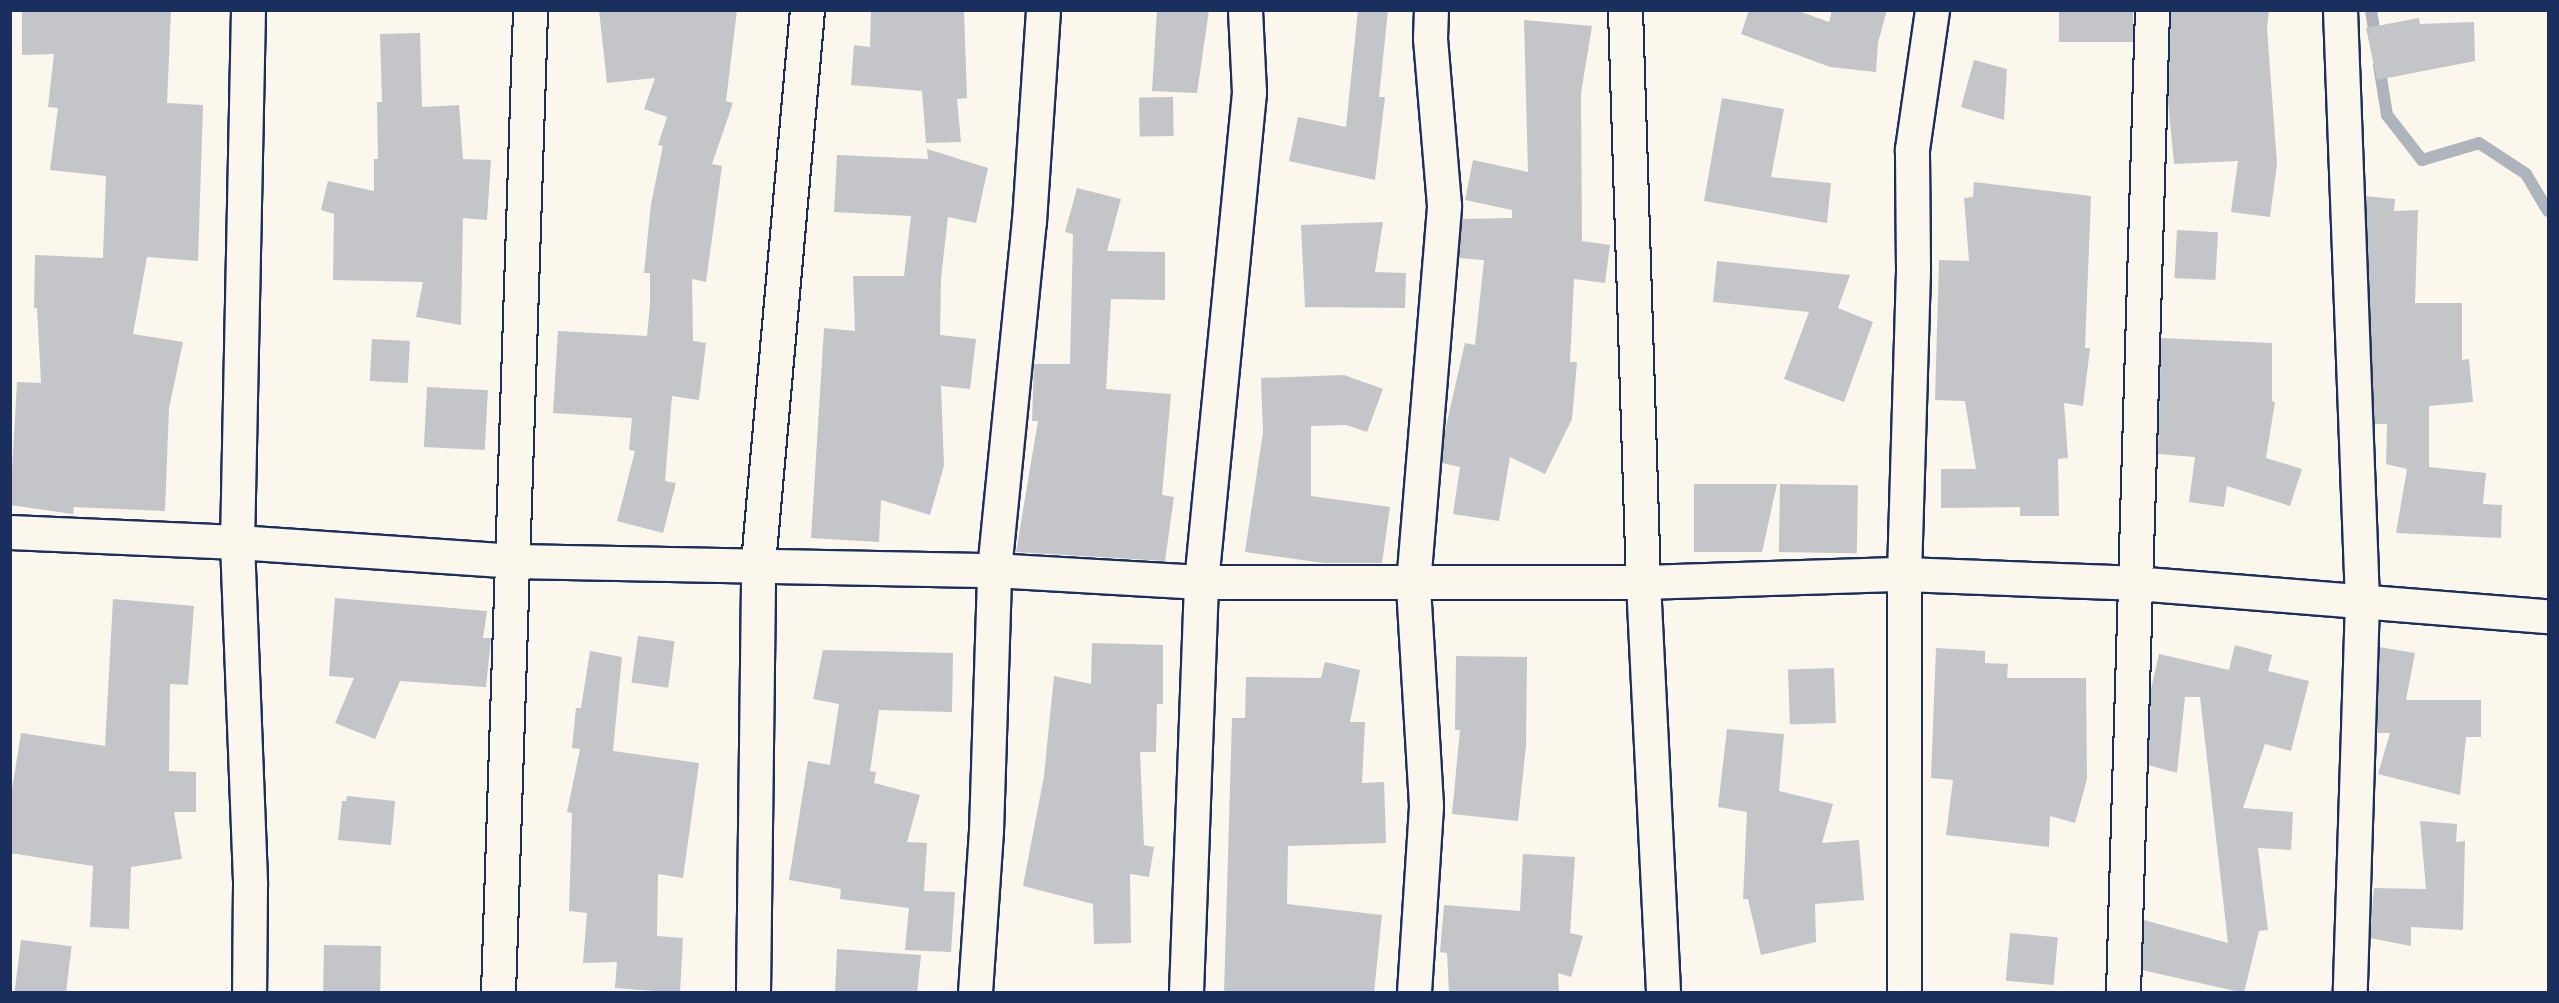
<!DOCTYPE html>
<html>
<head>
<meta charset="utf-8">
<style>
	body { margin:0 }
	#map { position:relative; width:2559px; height:1003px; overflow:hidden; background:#fbf7ec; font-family:"Balsamiq Sans",sans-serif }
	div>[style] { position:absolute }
	.stream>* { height:12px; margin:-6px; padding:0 6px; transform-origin:6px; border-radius:6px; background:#afb3bb }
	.building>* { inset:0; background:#c3c5c9; transform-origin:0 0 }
	.roads { filter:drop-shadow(2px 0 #1b2f5e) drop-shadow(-2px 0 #1b2f5e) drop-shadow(0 2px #1b2f5e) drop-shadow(0 -2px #1b2f5e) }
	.minor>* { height:33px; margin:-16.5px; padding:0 16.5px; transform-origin:16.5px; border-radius:16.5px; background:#fbf7ec }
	span { translate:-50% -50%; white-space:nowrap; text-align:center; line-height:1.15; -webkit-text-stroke:4.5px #fbf7ec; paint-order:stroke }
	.frame { position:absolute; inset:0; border:12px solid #1b2f5e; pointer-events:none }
</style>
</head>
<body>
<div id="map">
	<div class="stream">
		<div style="left:2371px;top:10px;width:32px;rotate:81deg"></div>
		<div style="left:2379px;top:65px;width:51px;rotate:80.9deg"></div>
		<div style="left:2387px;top:115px;width:57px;rotate:52.1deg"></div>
		<div style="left:2422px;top:160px;width:59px;rotate:-16.6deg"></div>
		<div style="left:2479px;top:143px;width:56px;rotate:33.4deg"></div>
		<div style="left:2526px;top:174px;width:43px;rotate:59.3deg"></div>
	</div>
	<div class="building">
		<div style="clip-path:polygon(22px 10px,171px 10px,167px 103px,203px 105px,198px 261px,147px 257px,133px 334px,183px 342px,169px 408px,165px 511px,74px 507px,73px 514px,10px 505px,17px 382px,41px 383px,37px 308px,34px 308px,35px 255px,103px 258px,106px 176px,50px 170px,58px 108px,48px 107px,54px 54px,22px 55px)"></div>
		<div style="clip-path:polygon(599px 10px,737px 10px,726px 101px,733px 103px,712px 164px,722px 166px,706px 282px,692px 279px,693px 341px,706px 343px,699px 400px,672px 396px,665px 481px,676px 483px,663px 533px,617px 521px,635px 451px,629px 450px,632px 418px,553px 413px,558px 331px,647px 336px,650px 304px,650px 273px,644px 273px,651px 204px,663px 146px,658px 145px,667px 117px,644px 109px,655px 78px,607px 83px)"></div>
		<div style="clip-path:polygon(871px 10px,964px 10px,967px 98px,957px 99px,961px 142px,926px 143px,922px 91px,851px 85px,854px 45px,870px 47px)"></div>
		<div style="clip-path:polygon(1157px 10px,1209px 10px,1197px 93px,1152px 91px)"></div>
		<div style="clip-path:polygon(1358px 10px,1388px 10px,1379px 97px,1385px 97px,1375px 180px,1289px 161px,1298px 117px,1346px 127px)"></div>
		<div style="clip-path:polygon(1749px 10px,1796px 10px,1829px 22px,1832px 10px,1887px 10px,1878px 43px,1876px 72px,1830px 67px,1741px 34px)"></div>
		<div style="left:2059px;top:10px;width:74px;height:32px"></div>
		<div style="clip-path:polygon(2171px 10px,2269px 10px,2267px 28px,2277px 164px,2270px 217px,2231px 212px,2238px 161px,2174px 164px,2168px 101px)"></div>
		<div style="clip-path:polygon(2419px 18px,2420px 24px,2474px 22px,2475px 61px,2377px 80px,2366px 28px)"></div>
		<div style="clip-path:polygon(1524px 20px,1592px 26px,1581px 93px,1582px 241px,1610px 245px,1605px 283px,1574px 279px,1570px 362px,1577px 362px,1572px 419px,1545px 474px,1510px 457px,1499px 521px,1453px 514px,1460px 467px,1442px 463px,1444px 435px,1465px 343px,1475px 345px,1484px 260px,1458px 258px,1462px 219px,1512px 218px,1512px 210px,1465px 200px,1473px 160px,1528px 172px)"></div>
		<div style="clip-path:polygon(420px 33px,422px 107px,459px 105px,463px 159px,491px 160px,487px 220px,463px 218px,461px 325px,416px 317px,423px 282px,333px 280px,334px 214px,321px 210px,328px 181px,374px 191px,374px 159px,378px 159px,377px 102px,382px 102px,380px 34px)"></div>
		<div style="clip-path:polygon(1974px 60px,2007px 69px,2004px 120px,1961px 107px)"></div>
		<div style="left:1173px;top:97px;width:39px;height:34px;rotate:89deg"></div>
		<div style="clip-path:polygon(1722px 98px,1784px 109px,1771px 177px,1831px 183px,1827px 223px,1704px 201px)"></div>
		<div style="clip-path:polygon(927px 149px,988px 168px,976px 223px,948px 217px,941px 278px,940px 335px,976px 339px,970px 389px,941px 386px,944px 466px,930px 515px,881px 500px,879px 542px,811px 538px,824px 328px,855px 331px,853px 276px,904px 276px,911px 216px,834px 212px,837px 155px,928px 159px)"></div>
		<div style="clip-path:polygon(1974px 182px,2091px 196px,2085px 348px,2090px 348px,2083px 406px,2064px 403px,2068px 458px,2058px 459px,2059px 516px,2020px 516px,2020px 507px,1941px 508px,1941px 469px,1976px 469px,1965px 401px,1935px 400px,1939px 260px,1969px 261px,1964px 198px,1973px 197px)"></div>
		<div style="clip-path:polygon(1077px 188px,1121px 199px,1107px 251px,1165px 252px,1165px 300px,1111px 299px,1106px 389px,1171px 394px,1162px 495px,1174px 497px,1165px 561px,1016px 552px,1038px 421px,1032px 421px,1034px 364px,1070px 364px,1073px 234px,1065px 232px)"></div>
		<div style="clip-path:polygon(2366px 196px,2395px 199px,2394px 211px,2418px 210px,2415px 303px,2462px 303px,2462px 360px,2469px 359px,2473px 402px,2429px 406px,2429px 467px,2486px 473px,2483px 504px,2502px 505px,2501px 538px,2396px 533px,2407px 469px,2386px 464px,2387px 424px,2374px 424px)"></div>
		<div style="clip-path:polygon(1383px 222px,1375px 272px,1406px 273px,1405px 308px,1305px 307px,1301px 225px)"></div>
		<div style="left:2177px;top:230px;width:41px;height:48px;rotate:3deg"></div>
		<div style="clip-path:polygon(1717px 261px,1850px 275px,1838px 308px,1873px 322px,1844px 402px,1784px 379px,1809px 312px,1713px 302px)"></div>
		<div style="clip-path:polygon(2161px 338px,2272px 343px,2272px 401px,2275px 402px,2266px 458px,2302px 469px,2290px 506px,2227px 486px,2224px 507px,2189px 502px,2195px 457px,2158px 454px)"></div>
		<div style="left:372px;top:339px;width:38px;height:42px;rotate:3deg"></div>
		<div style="clip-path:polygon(1344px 375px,1383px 389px,1367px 432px,1346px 425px,1311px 426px,1311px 496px,1390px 507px,1382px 563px,1324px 563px,1245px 552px,1263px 432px,1261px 378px)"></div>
		<div style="left:427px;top:387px;width:61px;height:60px;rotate:3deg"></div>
		<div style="clip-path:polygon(1694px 484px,1777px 484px,1762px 552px,1694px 552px)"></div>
		<div style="left:1780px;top:484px;width:78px;height:68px;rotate:1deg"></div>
		<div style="clip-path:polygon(335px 598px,487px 611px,483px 638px,491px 638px,486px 687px,400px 681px,375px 739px,335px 723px,354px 678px,329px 676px)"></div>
		<div style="clip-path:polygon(113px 599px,194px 606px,188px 685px,170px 684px,169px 771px,196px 772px,196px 812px,174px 812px,182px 859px,131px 867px,129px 929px,90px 927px,93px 866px,10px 853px,10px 802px,21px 733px,105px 746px)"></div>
		<div style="left:638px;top:636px;width:37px;height:47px;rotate:8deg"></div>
		<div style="clip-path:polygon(1092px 643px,1163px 645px,1163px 704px,1157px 704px,1156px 752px,1140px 752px,1144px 845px,1154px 847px,1149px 877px,1130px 874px,1131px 943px,1094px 944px,1093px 904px,1023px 886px,1044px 776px,1054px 676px,1091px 684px)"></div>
		<div style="clip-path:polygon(2235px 645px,2272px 655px,2268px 671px,2309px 681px,2291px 751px,2265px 744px,2243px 808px,2293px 812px,2291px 850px,2258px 848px,2268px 930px,2259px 931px,2244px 993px,2142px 970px,2144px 920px,2228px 943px,2200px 697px,2185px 697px,2177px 773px,2148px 765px,2151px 689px,2159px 654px,2229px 670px)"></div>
		<div style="clip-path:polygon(2379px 647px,2415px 653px,2406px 700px,2481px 700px,2481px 737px,2466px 737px,2460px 795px,2378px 774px,2390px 733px,2377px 733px)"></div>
		<div style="clip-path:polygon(1936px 648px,1985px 651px,1985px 663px,2008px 664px,2007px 678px,2086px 678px,2087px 779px,2075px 823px,2050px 816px,2049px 847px,1946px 835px,1953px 780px,1931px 778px)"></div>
		<div style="clip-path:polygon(823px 650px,953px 653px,952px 712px,879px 710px,870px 771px,876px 772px,874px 783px,920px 795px,907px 842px,927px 843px,924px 891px,955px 892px,951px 952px,905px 950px,909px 908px,840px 899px,841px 889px,789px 880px,808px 761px,830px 765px,839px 704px,813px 699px)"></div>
		<div style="clip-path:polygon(590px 651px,622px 657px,613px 751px,699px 763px,683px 878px,658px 874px,657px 936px,683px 938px,680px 993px,615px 988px,617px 962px,583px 963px,587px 913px,569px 911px,572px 813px,567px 812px,580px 749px,572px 748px,576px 708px,581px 708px)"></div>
		<div style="clip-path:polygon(1456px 656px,1527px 657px,1526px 746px,1518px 821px,1452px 814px,1460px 730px,1455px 730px)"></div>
		<div style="clip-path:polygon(1325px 662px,1360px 670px,1350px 722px,1365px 722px,1362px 783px,1384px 782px,1386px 843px,1288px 846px,1287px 904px,1382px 915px,1374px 993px,1224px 993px,1232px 718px,1245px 718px,1246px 677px,1321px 678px)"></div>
		<div style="left:1834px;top:668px;width:55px;height:46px;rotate:88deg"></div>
		<div style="clip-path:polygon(1727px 729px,1784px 734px,1779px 791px,1833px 804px,1822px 843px,1859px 840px,1864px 900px,1815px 904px,1816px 942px,1761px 955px,1748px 899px,1743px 899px,1747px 812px,1718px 807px)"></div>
		<div style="clip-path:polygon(347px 796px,395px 801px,391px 845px,338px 840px,342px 801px,346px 801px)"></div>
		<div style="clip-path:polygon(2420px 821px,2457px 824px,2456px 842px,2465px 841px,2463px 930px,2411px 927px,2411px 946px,2370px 938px,2374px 888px,2426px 889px)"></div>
		<div style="clip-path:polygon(1523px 854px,1575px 857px,1570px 933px,1583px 936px,1571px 977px,1558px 973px,1559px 993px,1449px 993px,1447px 953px,1440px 952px,1444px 905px,1520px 911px)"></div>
		<div style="left:2010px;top:933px;width:48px;height:48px;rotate:5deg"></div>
		<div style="left:21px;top:940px;width:51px;height:53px;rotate:7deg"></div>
		<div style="left:324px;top:945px;width:57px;height:48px;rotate:1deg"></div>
		<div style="clip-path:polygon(837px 949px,921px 955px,917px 993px,835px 993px)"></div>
	</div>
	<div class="roads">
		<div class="minor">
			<div style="left:248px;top:10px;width:532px;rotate:91.18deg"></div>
			<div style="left:237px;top:542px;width:343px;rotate:87.8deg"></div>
			<div style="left:250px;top:885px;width:107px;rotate:90.5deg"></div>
			<div style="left:1625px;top:10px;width:572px;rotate:88.2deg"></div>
			<div style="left:1643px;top:582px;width:410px;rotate:87.2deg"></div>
			<div style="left:2340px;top:10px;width:591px;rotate:87.87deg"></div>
			<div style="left:2362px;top:601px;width:391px;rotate:91.8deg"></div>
			<div style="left:10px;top:532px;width:227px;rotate:2.5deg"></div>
			<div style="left:237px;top:542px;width:277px;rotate:3.9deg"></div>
			<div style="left:513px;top:561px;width:481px;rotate:1.1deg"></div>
			<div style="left:994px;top:570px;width:207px;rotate:3.3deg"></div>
			<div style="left:1201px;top:582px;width:442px"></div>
			<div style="left:1643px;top:582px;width:261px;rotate:-1.8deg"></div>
			<div style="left:1904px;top:574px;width:230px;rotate:2.2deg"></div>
			<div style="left:2134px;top:583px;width:415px;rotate:4.6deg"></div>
			<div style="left:498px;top:992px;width:983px;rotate:-88.13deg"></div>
			<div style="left:753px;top:992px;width:429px;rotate:-89.3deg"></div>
			<div style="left:758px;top:563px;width:555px;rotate:-84.94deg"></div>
			<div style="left:975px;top:992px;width:161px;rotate:-86.1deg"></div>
			<div style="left:986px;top:831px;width:261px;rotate:-88.2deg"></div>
			<div style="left:994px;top:570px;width:351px;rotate:-84.3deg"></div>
			<div style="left:1029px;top:221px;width:211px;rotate:-86.2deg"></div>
			<div style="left:1186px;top:992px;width:410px;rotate:-87.9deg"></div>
			<div style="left:1201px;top:582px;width:492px;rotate:-84.4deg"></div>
			<div style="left:1249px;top:92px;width:82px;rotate:-92.8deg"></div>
			<div style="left:1414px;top:992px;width:187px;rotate:-86.3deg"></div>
			<div style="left:1426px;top:805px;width:221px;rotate:-93.4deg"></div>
			<div style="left:1413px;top:584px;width:380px;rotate:-85.3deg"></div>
			<div style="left:1444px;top:205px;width:168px;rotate:-94.8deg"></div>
			<div style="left:1430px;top:38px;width:28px;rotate:-88deg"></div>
			<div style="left:1904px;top:992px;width:418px;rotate:-90deg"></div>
			<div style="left:1904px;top:574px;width:306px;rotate:-88.3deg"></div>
			<div style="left:1913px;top:268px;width:119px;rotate:-90.5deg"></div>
			<div style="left:1912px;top:149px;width:140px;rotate:-81.8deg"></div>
			<div style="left:2123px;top:992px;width:982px;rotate:-88.31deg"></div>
		</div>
	</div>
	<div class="frame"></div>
</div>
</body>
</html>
